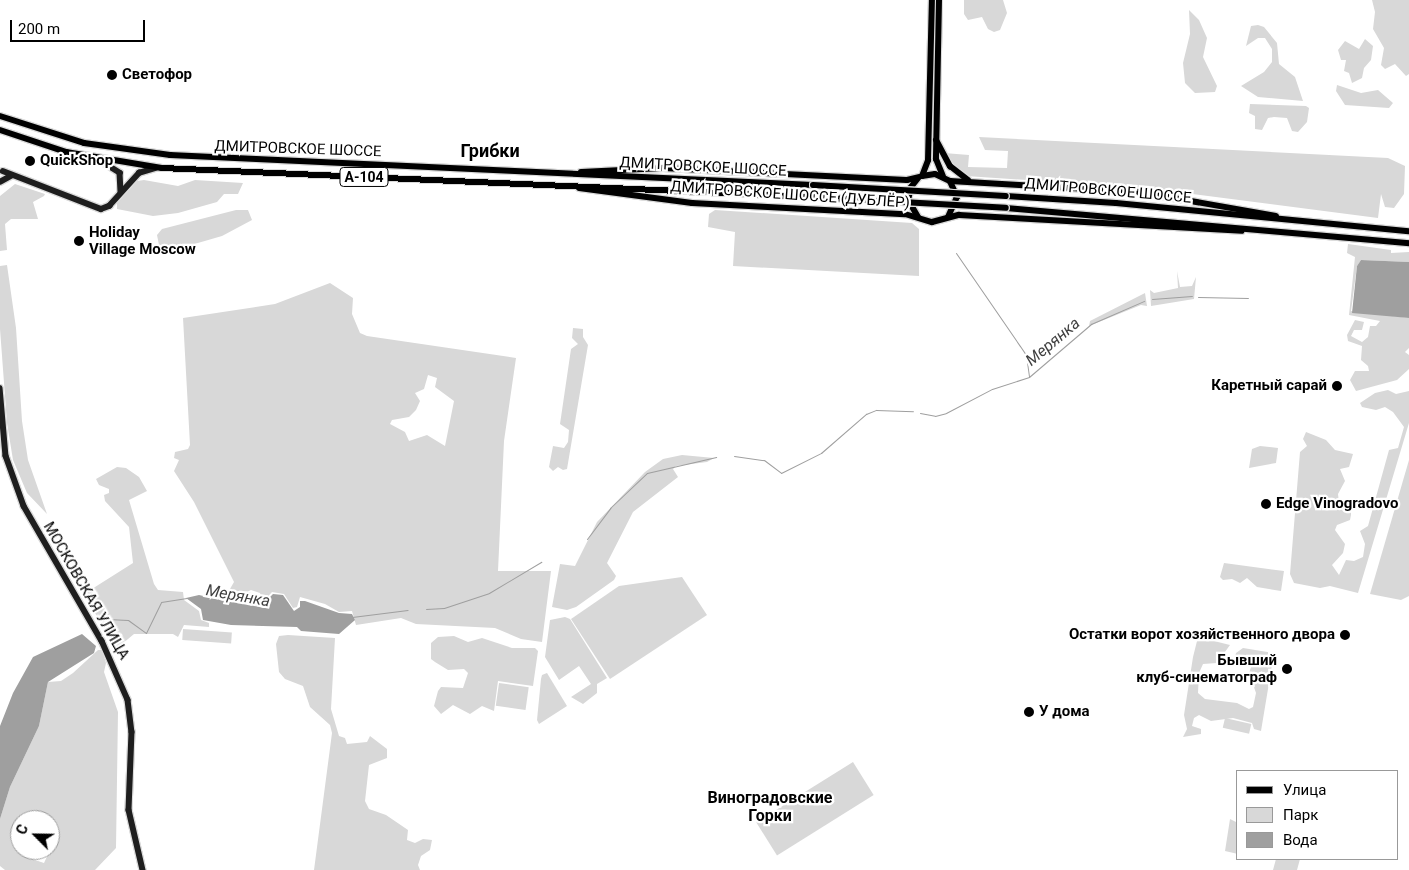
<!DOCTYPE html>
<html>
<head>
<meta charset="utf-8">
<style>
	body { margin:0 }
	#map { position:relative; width:1409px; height:870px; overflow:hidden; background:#fff; font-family:Roboto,sans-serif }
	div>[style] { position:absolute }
	.green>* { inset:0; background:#d8d8d8; transform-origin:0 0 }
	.water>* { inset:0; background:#9f9f9f }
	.stream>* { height:1px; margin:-0.5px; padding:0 0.5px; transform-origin:0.5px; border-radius:0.5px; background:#9f9f9f }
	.roads { filter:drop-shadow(1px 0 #dbdbdb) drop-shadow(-1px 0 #dbdbdb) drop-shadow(0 1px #dbdbdb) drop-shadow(0 -1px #dbdbdb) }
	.secondary>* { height:5.5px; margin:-2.75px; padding:0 2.75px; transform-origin:2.75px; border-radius:2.75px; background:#1e1e1e }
	.primary>* { height:6px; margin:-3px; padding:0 3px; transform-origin:3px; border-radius:3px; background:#000 }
	.trunk>* { height:6px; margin:-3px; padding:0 3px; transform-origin:3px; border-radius:3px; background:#000 }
	.bridges { filter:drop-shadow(1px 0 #dbdbdb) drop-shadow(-1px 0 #dbdbdb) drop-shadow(0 1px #dbdbdb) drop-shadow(0 -1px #dbdbdb) }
	.trunk-bridge>* { height:6px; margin:-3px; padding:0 3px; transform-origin:3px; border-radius:3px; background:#000 }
	.dots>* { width:14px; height:14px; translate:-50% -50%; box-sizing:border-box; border:2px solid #fff; border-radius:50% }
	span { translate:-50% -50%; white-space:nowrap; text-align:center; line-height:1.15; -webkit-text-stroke:4.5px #fff; paint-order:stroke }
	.shield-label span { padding:1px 4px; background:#fff; border:1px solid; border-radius:4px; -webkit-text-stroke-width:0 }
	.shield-label { font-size:14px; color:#000; font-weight:700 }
	.poi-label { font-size:15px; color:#000; font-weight:700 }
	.left { translate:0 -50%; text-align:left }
	.right { translate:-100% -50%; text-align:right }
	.street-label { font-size:15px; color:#000 }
	.water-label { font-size:16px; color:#404040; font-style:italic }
	.neighbourhood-label { font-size:16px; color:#000; font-weight:700 }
	.quarter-label { font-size:18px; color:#000; font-weight:700 }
	.legend { position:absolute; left:1236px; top:770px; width:162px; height:90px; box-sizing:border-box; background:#fff; border:1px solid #999; margin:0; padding:6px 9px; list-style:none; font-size:15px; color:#000 }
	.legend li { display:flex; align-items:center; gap:10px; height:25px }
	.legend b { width:25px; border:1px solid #999 }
	.north { position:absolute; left:10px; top:810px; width:50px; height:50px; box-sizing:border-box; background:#fff; border:1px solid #999; border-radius:50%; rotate:293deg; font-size:14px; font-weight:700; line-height:20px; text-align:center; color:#000 }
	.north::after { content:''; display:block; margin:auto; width:18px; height:22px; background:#000; clip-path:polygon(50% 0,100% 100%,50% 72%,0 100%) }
	.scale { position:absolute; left:10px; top:20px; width:135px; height:22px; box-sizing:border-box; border:2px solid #000; border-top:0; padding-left:6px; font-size:15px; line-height:18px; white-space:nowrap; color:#000; -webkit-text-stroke:4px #fff; paint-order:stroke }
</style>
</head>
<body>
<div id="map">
	<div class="green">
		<div style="clip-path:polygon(964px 0,1003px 0,1007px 13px,1000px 30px,994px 32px,988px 29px,982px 17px,968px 20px,964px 14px)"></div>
		<div style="clip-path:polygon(1372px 0,1409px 0,1409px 74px,1406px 76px,1395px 64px,1385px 69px,1381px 65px,1384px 48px,1373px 29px,1375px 12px)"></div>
		<div style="clip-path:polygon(1189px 10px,1199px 20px,1207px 38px,1203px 57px,1217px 86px,1215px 92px,1195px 93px,1185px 83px,1183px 63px,1190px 34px)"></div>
		<div style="clip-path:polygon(1258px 25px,1264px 27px,1277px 43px,1279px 64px,1295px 77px,1303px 101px,1258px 97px,1241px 86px,1264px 72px,1272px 62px,1272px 49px,1265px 38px,1258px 38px,1246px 46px,1251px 26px)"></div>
		<div style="clip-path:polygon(1365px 39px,1373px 46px,1371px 60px,1364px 68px,1362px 78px,1352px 83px,1349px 73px,1344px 71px,1346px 60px,1341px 60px,1338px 50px,1345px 41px,1359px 49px)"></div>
		<div style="clip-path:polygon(1337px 85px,1361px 93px,1378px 90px,1393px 103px,1389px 108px,1345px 105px,1336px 91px)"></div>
		<div style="clip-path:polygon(1250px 104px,1306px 106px,1309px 108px,1307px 122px,1298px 132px,1292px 131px,1287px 118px,1274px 117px,1268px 118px,1262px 130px,1255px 129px,1255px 116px,1249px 113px)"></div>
		<div style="clip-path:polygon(979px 137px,1388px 158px,1405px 166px,1404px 194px,1394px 208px,1385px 207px,1381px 194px,1378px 218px,1146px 188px,966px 176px,954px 167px,944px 153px,969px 155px,968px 167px,1007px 168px,1008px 151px,985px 150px)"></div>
		<div style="clip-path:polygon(144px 180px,178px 186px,195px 180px,243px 183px,238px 194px,224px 194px,217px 202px,178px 213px,153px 216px,117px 209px,117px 203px,137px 181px)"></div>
		<div style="clip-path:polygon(15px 184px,45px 194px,44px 196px,33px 202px,38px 219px,11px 219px,5px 224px,7px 250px,0 251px,0 196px)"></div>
		<div style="clip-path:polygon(236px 210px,248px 210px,252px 220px,222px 236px,184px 247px,159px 245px,157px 235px,162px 229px)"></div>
		<div style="clip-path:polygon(715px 210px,912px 223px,919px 229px,919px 276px,733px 266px,735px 232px,708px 227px,709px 214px)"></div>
		<div style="clip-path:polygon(1348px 244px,1391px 250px,1391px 253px,1409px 252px,1409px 262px,1361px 260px,1357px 266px,1351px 311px,1409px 318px,1409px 348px,1405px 352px,1409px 355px,1409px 369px,1397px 380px,1356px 391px,1350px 380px,1355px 371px,1369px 371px,1368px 366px,1361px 360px,1362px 346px,1348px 341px,1347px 335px,1355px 320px,1364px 322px,1362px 330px,1354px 330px,1351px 336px,1362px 342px,1368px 337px,1370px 326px,1376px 326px,1380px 321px,1349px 315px,1355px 257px,1347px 253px)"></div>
		<div style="clip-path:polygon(7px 265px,16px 328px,22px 421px,28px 460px,47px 514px,27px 493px,13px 460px,7px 423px,0 329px,0 266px)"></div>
		<div style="clip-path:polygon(1177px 271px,1180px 287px,1192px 286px,1196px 277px,1194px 299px,1151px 306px,1150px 290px,1154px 293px,1178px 288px)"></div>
		<div style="clip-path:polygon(evenodd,330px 283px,353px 298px,352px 314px,360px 333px,367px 336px,516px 358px,504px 441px,498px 571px,551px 571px,542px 642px,521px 639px,495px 628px,416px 624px,401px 618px,356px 625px,352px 611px,339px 612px,325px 604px,300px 597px,297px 607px,293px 608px,284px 594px,272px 592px,263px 602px,260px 593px,251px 590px,229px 600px,227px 594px,234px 582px,194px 502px,174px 471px,179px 460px,174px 458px,175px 452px,188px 449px,190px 445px,183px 318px,275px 304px,330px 283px,428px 375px,437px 378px,435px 387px,454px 401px,445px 446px,427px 435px,409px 441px,405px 432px,390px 424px,392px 420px,409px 417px,416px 410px,420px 401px,415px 393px,424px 389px,428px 375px)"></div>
		<div style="clip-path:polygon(1145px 293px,1147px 306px,1141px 305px,1089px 326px,1090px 321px)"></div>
		<div style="clip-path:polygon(573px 328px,583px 329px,583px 337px,588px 345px,567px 469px,563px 470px,558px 467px,553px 471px,549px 467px,553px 446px,564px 448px,568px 442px,569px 430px,560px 424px,571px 349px,578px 344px,572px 338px)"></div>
		<div style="clip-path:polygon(1388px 390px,1396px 394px,1409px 391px,1409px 423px,1358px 593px,1330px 586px,1320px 588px,1294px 583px,1290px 574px,1300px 452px,1307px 446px,1303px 439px,1306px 432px,1326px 440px,1335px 450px,1353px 454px,1349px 467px,1340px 469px,1345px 481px,1338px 494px,1339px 503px,1351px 510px,1351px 515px,1350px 520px,1337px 525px,1335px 530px,1345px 544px,1343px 553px,1332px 565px,1339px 575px,1346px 560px,1354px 561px,1363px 557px,1365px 544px,1360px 531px,1368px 526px,1389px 450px,1398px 448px,1404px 427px,1393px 412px,1385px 407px,1376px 410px,1362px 407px,1360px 403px,1375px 393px)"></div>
		<div style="clip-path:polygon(1260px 446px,1278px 448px,1276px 463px,1249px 468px,1252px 449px)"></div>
		<div style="clip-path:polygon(682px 455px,714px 458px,707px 462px,676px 466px,673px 469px,678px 477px,633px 512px,607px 563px,616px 576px,614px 580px,576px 607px,567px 610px,552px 607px,560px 564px,575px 566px,597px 522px,645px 472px,663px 459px)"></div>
		<div style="clip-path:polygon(1409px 460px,1409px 596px,1401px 600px,1370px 594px)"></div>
		<div style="clip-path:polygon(117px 467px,126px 468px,139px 477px,147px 491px,129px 500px,154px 584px,158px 590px,183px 592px,184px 600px,199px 611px,201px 620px,209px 623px,209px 627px,184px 625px,178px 637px,173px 634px,134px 634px,116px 649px,84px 594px,133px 563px,129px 527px,105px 501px,104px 495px,109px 493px,109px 489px,99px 485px,96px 479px)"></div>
		<div style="clip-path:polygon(1224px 563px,1284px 571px,1281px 591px,1257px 587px,1247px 578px,1240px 583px,1232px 579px,1223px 580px,1220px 577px)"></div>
		<div style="clip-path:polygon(682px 577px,707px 615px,610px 679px,571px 619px,619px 586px)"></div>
		<div style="clip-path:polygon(565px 617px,570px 619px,607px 678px,597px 684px,597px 693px,583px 704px,571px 697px,591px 684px,579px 666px,559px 680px,545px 657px,550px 620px)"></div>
		<div style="left:183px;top:629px;width:49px;height:11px;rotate:4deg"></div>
		<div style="clip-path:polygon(288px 635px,335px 638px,331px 709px,339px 736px,345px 738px,347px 744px,367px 742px,370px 736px,387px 749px,387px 758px,369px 765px,365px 801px,369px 809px,386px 815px,408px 830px,407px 840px,415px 843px,423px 839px,432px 840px,430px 850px,421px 856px,418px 865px,420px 870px,314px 870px,332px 733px,330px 725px,310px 707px,303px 686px,285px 679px,279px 672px,276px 644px,279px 636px)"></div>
		<div style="clip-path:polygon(454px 636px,468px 642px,482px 638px,512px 648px,535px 648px,538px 651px,533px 686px,498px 681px,494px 711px,482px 706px,470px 714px,453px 705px,441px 714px,434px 706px,438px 691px,441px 687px,463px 688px,468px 673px,464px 669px,448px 670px,435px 662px,431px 659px,431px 643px,438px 637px)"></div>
		<div style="clip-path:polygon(1198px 637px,1230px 645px,1217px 663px,1203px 664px,1199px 673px,1198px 693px,1205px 699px,1237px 703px,1249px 709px,1253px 707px,1256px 693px,1249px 673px,1253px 661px,1235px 657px,1236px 653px,1243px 648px,1274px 653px,1261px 731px,1254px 729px,1252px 723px,1233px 718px,1211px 721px,1199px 715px,1194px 718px,1192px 726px,1201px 729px,1201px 734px,1183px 737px,1187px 729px,1184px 715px,1193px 657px)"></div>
		<div style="clip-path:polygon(evenodd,98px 650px,102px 650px,106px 663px,104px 672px,118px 712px,116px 848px,95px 870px,5px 870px,0 866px,0 819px,10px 787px,39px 726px,48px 682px,61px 681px,73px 673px,98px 650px,20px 820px,50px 820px,50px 850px,44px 863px,23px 856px,20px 850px,20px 820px)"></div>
		<div style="clip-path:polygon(547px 673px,567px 706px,539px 724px,537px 720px,541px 679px,542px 675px)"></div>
		<div style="left:499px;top:683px;width:30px;height:23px;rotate:8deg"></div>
		<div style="left:1225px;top:718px;width:27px;height:10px;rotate:13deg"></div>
		<div style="left:853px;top:762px;width:39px;height:114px;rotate:58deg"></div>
		<div style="clip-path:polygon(1230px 819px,1238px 823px,1238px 854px,1225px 851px)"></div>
		<div style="clip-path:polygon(1276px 859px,1300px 859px,1297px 870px,1273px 870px)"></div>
	</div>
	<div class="water">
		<div style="clip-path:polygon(1361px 260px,1409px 262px,1409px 318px,1352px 313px,1357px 266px)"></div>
		<div style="clip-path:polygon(248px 592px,259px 595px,261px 606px,273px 594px,283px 595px,294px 611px,300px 607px,300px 601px,305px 601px,339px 613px,352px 614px,355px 620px,339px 634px,301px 631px,297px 627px,231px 625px,203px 620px,201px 609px,186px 598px,199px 595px,229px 602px,244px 598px,243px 595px)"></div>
		<div style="clip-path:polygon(82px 634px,96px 646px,94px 653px,48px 682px,39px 726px,10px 787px,0 819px,0 726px,13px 693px,33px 657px)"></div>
	</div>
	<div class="stream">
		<div style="left:956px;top:253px;width:113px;rotate:55.5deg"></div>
		<div style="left:1020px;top:346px;width:11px;rotate:56deg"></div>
		<div style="left:1026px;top:355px;width:22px;rotate:82deg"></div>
		<div style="left:1198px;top:297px;width:50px;rotate:1.1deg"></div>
		<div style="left:1152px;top:299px;width:40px;rotate:-4.3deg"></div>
		<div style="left:920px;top:413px;width:15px;rotate:11deg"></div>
		<div style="left:935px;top:416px;width:11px;rotate:-15deg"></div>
		<div style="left:946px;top:413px;width:52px;rotate:-27.6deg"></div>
		<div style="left:992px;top:389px;width:39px;rotate:-18deg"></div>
		<div style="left:1029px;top:377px;width:82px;rotate:-40.5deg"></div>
		<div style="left:1091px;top:324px;width:58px;rotate:-23.5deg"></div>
		<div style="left:734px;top:456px;width:30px;rotate:8deg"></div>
		<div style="left:764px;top:460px;width:21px;rotate:37deg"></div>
		<div style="left:781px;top:473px;width:45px;rotate:-26.6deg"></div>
		<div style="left:821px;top:453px;width:60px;rotate:-40.9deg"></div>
		<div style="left:866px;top:414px;width:11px;rotate:-22deg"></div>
		<div style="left:876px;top:410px;width:37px;rotate:2deg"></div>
		<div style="left:587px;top:539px;width:39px;rotate:-53deg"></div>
		<div style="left:610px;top:508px;width:51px;rotate:-43.4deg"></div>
		<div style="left:647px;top:473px;width:71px;rotate:-13.1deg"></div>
		<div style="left:426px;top:609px;width:18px;rotate:-3deg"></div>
		<div style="left:444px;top:608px;width:47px;rotate:-18.4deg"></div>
		<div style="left:489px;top:593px;width:61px;rotate:-30.8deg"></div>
		<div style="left:352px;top:617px;width:56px;rotate:-7.1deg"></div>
		<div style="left:112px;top:637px;width:19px;rotate:-106deg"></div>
		<div style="left:107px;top:619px;width:21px;rotate:3deg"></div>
		<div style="left:128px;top:620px;width:22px;rotate:36deg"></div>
		<div style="left:146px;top:633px;width:34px;rotate:-64deg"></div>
		<div style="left:161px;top:602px;width:26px;rotate:-9deg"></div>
	</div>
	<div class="roads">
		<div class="secondary">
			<div style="left:98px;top:159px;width:26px;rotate:32deg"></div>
			<div style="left:120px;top:173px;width:18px;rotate:87deg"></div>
			<div style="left:3px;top:171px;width:105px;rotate:21.2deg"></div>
			<div style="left:101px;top:209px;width:9px;rotate:-21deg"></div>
			<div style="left:109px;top:206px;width:45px;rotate:-47.7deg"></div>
			<div style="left:139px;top:173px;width:17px;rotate:-17deg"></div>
			<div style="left:0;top:182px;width:13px;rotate:-29deg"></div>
			<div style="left:0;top:388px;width:68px;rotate:85deg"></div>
			<div style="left:6px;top:456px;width:53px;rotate:70.2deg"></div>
			<div style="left:24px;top:506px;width:156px;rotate:60deg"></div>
			<div style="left:102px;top:641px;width:64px;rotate:66.2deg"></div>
			<div style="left:128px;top:700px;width:32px;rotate:83deg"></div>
			<div style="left:132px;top:732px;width:78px;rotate:92.2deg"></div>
			<div style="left:129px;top:810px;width:62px;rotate:76.9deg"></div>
		</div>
		<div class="primary">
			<div style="left:939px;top:0;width:159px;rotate:91.1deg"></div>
			<div style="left:936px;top:159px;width:18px;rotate:68deg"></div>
			<div style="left:936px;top:140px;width:30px;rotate:62deg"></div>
			<div style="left:950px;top:166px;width:23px;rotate:38deg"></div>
			<div style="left:581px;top:172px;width:82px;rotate:-2.8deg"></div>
			<div style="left:663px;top:168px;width:244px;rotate:2.8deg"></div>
			<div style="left:907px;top:180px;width:12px;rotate:-14deg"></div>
			<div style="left:922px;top:176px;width:13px;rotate:-9deg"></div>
			<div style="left:935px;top:174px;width:17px;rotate:25deg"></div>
			<div style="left:950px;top:181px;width:189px;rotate:3.3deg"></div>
			<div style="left:1139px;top:192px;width:139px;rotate:9.9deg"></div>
			<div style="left:922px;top:176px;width:17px;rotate:-69deg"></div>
			<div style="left:928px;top:160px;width:160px;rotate:-88.6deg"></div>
			<div style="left:579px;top:188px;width:114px;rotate:7.6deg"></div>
			<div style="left:692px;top:203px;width:213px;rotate:3deg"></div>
			<div style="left:905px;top:214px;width:28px;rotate:17deg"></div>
			<div style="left:932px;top:222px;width:28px;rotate:-15deg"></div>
			<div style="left:959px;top:215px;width:283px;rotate:3.2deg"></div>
			<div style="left:918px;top:217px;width:20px;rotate:-120deg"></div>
			<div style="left:908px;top:200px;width:13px;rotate:-77deg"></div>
			<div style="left:911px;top:187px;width:11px;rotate:-52deg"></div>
			<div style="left:948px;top:217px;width:22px;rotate:-66deg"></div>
			<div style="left:957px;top:197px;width:17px;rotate:-114deg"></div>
		</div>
		<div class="trunk">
			<div style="left:0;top:116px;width:88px;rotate:17.8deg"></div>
			<div style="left:84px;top:143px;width:87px;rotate:7.9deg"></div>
			<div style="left:170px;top:155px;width:644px;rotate:2.67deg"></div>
			<div style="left:0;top:130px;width:70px;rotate:18.4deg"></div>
			<div style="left:66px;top:152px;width:97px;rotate:9.5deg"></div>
			<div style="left:162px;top:168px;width:651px;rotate:2.55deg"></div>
			<div style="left:1006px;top:196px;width:110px;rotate:3.6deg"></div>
			<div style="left:1116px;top:203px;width:294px;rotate:5.5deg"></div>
			<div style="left:1006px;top:208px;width:405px;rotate:5deg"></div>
		</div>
	</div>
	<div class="bridges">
		<div class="trunk-bridge">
			<div style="left:813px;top:185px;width:193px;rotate:3.3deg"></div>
			<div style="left:812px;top:197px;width:194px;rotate:3.2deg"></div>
		</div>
	</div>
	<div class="dots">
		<div style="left:112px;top:75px;background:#000"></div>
		<div style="left:30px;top:161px;background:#000"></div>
		<div style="left:79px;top:241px;background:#000"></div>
		<div style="left:1337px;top:386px;background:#000"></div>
		<div style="left:1266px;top:504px;background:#000"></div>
		<div style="left:1345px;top:635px;background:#000"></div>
		<div style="left:1287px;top:669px;background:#000"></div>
		<div style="left:1029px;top:712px;background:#000"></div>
	</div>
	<div class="shield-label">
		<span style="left:364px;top:177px">А-104</span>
	</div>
	<div class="poi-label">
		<span class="left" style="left:122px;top:75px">Светофор</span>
		<span class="left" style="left:40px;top:161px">QuickShop</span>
		<span class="left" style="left:89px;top:241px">Holiday<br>Village Moscow</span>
		<span class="right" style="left:1327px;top:386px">Каретный сарай</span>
		<span class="left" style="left:1276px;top:504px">Edge Vinogradovo</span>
		<span class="right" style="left:1335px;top:635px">Остатки ворот хозяйственного двора</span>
		<span class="right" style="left:1277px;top:669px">Бывший<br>клуб-синематограф</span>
		<span class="left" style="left:1039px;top:712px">У дома</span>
	</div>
	<div class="street-label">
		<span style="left:298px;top:149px;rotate:2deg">ДМИТРОВСКОЕ ШОССЕ</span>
		<span style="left:703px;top:167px;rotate:3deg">ДМИТРОВСКОЕ ШОССЕ</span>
		<span style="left:1108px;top:191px;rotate:5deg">ДМИТРОВСКОЕ ШОССЕ</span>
		<span style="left:790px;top:195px;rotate:4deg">ДМИТРОВСКОЕ ШОССЕ (ДУБЛЁР)</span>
		<span style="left:86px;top:591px;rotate:60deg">МОСКОВСКАЯ УЛИЦА</span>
	</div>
	<div class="water-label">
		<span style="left:1053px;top:342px;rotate:-40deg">Мерянка</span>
		<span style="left:238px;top:596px;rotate:10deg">Мерянка</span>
	</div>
	<div class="neighbourhood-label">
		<span style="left:770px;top:807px">Виноградовские<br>Горки</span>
	</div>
	<div class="quarter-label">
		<span style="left:490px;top:151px">Грибки</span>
	</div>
	<ul class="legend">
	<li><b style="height:6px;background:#000"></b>Улица</li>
	<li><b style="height:14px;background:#d8d8d8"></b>Парк</li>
	<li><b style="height:14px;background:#9f9f9f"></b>Вода</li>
	</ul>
	<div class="north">С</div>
	<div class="scale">200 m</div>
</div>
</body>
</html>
